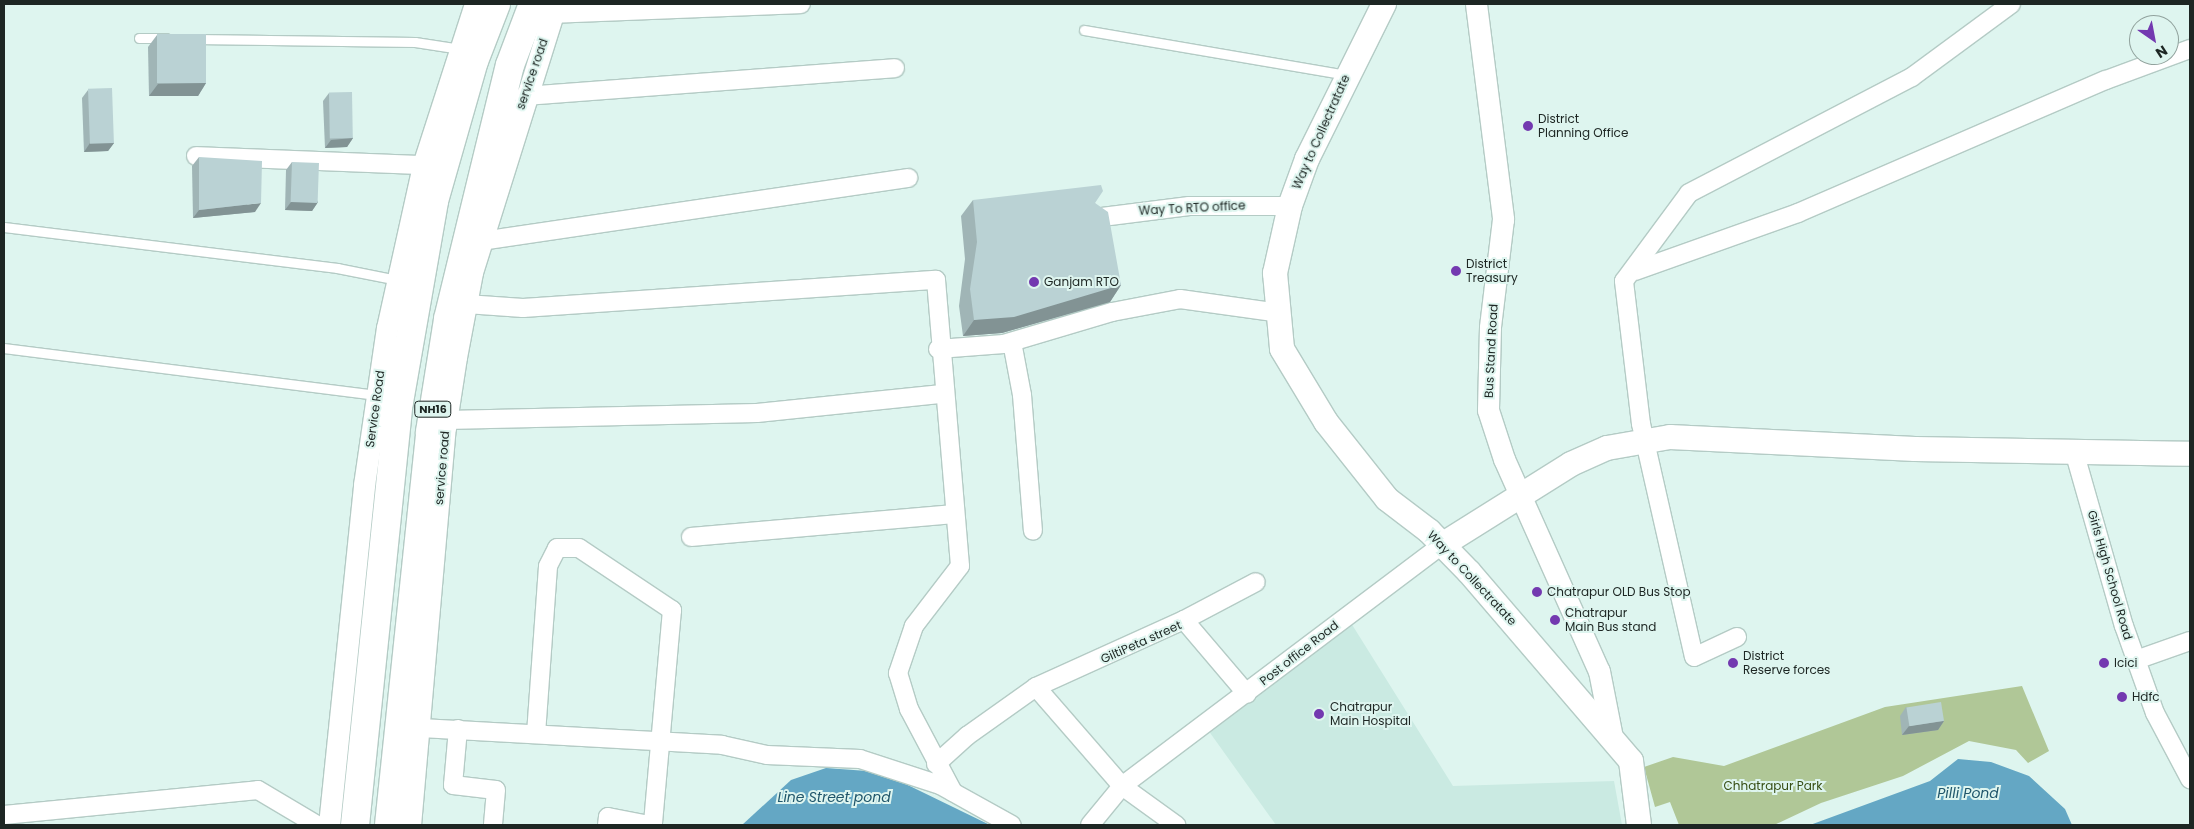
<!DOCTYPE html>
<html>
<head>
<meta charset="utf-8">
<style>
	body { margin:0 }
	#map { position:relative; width:2194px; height:829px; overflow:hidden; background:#def5ef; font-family:Poppins,sans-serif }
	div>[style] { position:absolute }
	.built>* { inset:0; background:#caeae2 }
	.green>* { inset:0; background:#b0c797 }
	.water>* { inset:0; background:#64a7c4 }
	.roads { filter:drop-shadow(1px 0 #b4cbc5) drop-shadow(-1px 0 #b4cbc5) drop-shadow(0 1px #b4cbc5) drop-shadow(0 -1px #b4cbc5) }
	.service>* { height:9px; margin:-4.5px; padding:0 4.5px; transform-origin:4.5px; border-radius:4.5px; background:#fff }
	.minor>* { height:18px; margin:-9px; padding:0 9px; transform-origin:9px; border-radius:9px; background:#fff }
	.tertiary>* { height:21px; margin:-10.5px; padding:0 10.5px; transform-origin:10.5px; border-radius:10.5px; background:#fff }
	.secondary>* { height:24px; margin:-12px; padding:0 12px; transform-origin:12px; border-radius:12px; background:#fff }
	.trunk>* { height:28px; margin:-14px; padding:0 14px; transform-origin:14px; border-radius:14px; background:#fff }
	.wall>* { inset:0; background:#a0b5b6 }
	.shaded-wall>* { inset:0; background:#829394 }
	.building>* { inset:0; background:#bad2d4; transform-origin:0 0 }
	.dots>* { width:14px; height:14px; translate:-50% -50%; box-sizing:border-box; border:2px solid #def5ef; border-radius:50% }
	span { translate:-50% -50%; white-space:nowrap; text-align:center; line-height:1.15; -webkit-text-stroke:4px #def5ef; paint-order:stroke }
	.shield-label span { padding:1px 4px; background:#def5ef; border:1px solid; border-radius:4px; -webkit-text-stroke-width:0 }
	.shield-label { font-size:11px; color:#1d2623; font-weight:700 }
	.street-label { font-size:12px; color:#1d2623 }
	.poi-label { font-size:12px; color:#1d2623 }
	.left { translate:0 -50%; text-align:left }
	.park-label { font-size:12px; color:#374e14 }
	.water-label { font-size:14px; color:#20566b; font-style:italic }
	.frame { position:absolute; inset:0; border:5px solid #1d2623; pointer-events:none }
	.north { position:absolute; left:2129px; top:15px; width:50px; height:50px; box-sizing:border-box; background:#def5ef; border:1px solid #91a29d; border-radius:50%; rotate:147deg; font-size:14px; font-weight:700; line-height:20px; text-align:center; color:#1d2623 }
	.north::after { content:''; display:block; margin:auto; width:18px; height:22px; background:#7339b0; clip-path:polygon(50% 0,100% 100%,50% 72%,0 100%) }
</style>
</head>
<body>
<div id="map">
	<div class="built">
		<div style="clip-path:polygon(1351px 623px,1453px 786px,1614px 781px,1622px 825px,1276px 825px,1208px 730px)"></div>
	</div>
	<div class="green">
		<div style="clip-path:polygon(2022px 686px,2049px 751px,2028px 763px,2016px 750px,1969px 741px,1903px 776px,1821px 803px,1774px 825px,1679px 825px,1670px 802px,1655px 807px,1644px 767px,1673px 757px,1724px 766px,1885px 707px)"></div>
	</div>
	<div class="water">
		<div style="clip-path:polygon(1958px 759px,1991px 762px,2029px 776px,2065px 809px,2072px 825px,1810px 825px,1930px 781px)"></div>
		<div style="clip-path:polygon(826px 768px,881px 772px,990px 825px,742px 825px,791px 780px)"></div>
	</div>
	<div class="roads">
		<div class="service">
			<div style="left:1084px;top:30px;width:266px;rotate:9.7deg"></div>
			<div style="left:139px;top:38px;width:27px"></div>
			<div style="left:196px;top:39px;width:219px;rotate:0.8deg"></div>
			<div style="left:415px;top:42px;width:46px;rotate:8.8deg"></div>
			<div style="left:4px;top:227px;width:336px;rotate:7deg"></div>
			<div style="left:337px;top:268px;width:61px;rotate:11.3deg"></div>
			<div style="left:4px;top:348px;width:375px;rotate:7.2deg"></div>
		</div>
		<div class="minor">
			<div style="left:552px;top:14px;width:249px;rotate:-2.3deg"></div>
			<div style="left:524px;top:96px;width:372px;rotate:-4.3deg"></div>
			<div style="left:196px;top:156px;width:227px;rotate:2.3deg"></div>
			<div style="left:1094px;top:218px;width:96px;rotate:-7.2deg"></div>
			<div style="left:1189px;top:206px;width:101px"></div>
			<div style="left:481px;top:241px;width:432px;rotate:-8.4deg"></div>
			<div style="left:1635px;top:271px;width:173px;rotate:-19.6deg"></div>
			<div style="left:1798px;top:213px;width:335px;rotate:-23.4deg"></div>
			<div style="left:2106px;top:80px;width:90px;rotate:-20.3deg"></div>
			<div style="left:466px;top:304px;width:57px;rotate:4deg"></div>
			<div style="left:523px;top:308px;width:414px;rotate:-3.9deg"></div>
			<div style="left:936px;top:280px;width:287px;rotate:85.2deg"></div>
			<div style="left:960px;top:566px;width:76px;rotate:127.5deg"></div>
			<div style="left:914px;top:626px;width:50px;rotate:108.8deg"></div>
			<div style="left:898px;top:673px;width:38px;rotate:73deg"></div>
			<div style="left:909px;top:709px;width:94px;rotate:62.1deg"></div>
			<div style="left:1012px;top:342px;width:54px;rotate:79.3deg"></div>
			<div style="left:1022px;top:395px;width:136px;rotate:85.4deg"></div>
			<div style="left:938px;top:349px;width:66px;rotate:-4.3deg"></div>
			<div style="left:1004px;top:344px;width:113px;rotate:-16.5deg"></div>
			<div style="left:1112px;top:312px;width:69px;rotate:-10.8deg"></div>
			<div style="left:1180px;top:299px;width:100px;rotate:8deg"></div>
			<div style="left:446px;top:420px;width:311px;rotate:-1.3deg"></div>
			<div style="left:757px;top:413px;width:186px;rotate:-5.9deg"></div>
			<div style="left:2074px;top:451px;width:182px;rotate:74.1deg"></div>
			<div style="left:2124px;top:626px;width:92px;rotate:70.4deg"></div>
			<div style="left:2155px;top:713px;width:75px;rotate:62.1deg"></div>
			<div style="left:691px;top:537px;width:264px;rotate:-5deg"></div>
			<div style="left:1184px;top:620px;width:81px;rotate:-27.8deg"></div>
			<div style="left:1737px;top:637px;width:47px;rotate:155.1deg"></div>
			<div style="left:1694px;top:657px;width:239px;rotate:-102.8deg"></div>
			<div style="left:1641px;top:424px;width:144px;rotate:-96.8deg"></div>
			<div style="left:1624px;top:281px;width:109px;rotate:-53.5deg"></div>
			<div style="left:1689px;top:193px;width:251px;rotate:-27.5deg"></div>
			<div style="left:1912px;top:77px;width:123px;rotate:-36.4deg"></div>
			<div style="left:2136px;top:660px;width:57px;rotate:-19.4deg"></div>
			<div style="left:1036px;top:687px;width:131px;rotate:49deg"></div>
			<div style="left:1122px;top:786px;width:67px;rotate:35.8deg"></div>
			<div style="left:421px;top:728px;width:301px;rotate:3.2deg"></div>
			<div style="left:722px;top:745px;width:46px;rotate:12.5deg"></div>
			<div style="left:767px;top:755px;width:93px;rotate:2.5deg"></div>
			<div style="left:860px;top:759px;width:84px;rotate:18deg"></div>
			<div style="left:940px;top:785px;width:82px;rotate:29.1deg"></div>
			<div style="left:458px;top:729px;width:56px;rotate:95.1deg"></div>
			<div style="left:453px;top:785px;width:43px;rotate:6.6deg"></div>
			<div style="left:496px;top:790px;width:35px;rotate:95deg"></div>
			<div style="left:536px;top:734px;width:168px;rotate:-85.9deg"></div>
			<div style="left:548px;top:566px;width:20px;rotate:-63deg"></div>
			<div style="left:557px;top:548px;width:22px"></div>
			<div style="left:579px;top:548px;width:112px;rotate:33.7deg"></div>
			<div style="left:672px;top:610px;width:216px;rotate:95.1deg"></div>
			<div style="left:936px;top:764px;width:42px;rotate:-42.1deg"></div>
			<div style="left:967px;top:736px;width:85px;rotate:-35.4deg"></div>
			<div style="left:1036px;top:687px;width:162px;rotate:-24.4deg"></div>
			<div style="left:1184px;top:620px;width:97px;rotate:49.6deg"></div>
			<div style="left:4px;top:815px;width:255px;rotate:-5.6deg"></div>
			<div style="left:258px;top:790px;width:69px;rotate:30.7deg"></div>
			<div style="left:607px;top:825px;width:8px;rotate:-83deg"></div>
			<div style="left:608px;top:817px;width:42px;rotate:11deg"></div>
			<div style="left:1090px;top:825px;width:50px;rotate:-50.6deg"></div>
			<div style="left:1122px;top:786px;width:401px;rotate:-37deg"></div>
		</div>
		<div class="tertiary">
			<div style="left:1476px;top:4px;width:217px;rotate:82.8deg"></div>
			<div style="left:1503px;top:219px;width:109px;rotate:96.9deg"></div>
			<div style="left:1490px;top:327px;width:83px;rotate:91.4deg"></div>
			<div style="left:1488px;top:410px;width:52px;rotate:71.9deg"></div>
			<div style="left:1504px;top:459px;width:232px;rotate:65.9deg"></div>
			<div style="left:1599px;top:671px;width:67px;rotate:78.9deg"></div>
			<div style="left:329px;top:825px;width:342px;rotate:-84.1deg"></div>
			<div style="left:364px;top:485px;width:159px;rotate:-81.7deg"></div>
			<div style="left:387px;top:328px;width:167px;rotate:-77.5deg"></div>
			<div style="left:423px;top:165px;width:169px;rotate:-72.1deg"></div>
			<div style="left:410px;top:825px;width:399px;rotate:-85deg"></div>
			<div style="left:445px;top:428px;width:72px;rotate:-81.2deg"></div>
			<div style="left:456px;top:357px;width:86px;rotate:-79.3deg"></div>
			<div style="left:472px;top:272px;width:281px;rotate:-72.6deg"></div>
		</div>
		<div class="secondary">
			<div style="left:1384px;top:4px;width:173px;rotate:116.4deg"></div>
			<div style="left:1307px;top:159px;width:50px;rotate:109.9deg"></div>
			<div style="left:1290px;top:206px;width:69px;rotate:102.6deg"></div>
			<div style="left:1275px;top:273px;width:76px;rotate:84.7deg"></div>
			<div style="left:1282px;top:349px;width:85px;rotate:58.9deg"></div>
			<div style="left:1326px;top:422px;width:98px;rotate:51.6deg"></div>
			<div style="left:1387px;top:499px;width:53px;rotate:37.3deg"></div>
			<div style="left:1429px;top:531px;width:57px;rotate:45.7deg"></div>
			<div style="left:1469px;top:572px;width:249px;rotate:49.4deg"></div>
			<div style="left:1631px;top:761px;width:64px;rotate:82.9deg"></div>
			<div style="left:1442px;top:545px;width:152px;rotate:-32.1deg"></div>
			<div style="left:1571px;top:464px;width:39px;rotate:-24deg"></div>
			<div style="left:1607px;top:448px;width:64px;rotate:-9.9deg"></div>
			<div style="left:1670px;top:437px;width:245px;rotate:2.8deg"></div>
			<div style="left:1915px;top:449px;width:275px;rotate:1deg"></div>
		</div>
		<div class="trunk">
			<div style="left:355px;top:825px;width:425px;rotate:-84.1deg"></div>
			<div style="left:399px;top:402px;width:204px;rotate:-80.1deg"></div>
			<div style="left:434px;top:201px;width:146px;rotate:-74.1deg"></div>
			<div style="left:474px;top:61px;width:61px;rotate:-68.9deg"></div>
			<div style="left:389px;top:825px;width:395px;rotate:-84deg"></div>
			<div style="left:430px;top:432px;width:114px;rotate:-80.9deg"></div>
			<div style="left:448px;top:319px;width:261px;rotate:-76.3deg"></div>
			<div style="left:510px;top:65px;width:65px;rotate:-69.3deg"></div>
		</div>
	</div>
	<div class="wall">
		<div style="clip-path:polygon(157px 35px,206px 83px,198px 96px,149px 96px,148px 47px)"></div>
		<div style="clip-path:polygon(88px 90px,114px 143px,108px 151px,84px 152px,82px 98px)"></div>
		<div style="clip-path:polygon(329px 93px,353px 138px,347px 147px,325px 148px,323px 101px)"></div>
		<div style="clip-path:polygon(199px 157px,255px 212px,193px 218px,192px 166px)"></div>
		<div style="clip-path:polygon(292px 162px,318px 202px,312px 211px,285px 210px,286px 170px)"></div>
		<div style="clip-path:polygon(973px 200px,1095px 203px,1121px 285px,1110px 302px,1002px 333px,963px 336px,959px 306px,965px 259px,961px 216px)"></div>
		<div style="clip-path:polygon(1906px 707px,1944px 721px,1938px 730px,1902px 735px,1900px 716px)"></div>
	</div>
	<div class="shaded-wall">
		<div style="clip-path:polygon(206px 83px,198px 96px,149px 96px,158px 84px)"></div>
		<div style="clip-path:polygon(353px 138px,347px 147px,325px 148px,331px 140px)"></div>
		<div style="clip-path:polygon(90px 143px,114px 143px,108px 151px,84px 152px)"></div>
		<div style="clip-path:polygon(291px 202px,318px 202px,312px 211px,285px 210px)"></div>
		<div style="clip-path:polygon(261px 203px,255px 212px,193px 218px,199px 210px)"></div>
		<div style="clip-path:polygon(1121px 285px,1110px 302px,1002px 333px,963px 336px,974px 320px)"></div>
		<div style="clip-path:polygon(1944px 721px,1938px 730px,1902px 735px,1909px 726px)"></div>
	</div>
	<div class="building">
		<div style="left:206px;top:34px;width:49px;height:49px;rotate:90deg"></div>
		<div style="left:112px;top:88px;width:55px;height:24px;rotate:88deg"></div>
		<div style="left:352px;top:92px;width:46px;height:23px;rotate:89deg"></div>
		<div style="clip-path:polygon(199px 157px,262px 161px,261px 203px,199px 210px)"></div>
		<div style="left:292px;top:162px;width:27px;height:40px;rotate:2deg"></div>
		<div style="clip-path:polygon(1101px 185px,1103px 191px,1095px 203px,1108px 212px,1121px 285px,1014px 317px,974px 320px,970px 289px,977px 242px,973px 200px)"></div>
		<div style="left:1941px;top:702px;width:19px;height:35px;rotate:81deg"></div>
	</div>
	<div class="dots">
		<div style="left:1528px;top:126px;background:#7339b0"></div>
		<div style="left:1456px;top:271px;background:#7339b0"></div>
		<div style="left:1034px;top:282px;background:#7339b0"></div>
		<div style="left:1537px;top:592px;background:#7339b0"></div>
		<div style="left:1555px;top:620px;background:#7339b0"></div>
		<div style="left:1733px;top:663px;background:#7339b0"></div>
		<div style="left:2104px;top:663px;background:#7339b0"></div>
		<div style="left:2122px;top:697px;background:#7339b0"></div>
		<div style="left:1319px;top:714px;background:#7339b0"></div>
	</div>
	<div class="shield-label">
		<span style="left:433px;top:409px">NH16</span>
	</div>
	<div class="street-label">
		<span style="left:532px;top:74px;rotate:-71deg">service road</span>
		<span style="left:1321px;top:132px;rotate:-66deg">Way to Collectratate</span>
		<span style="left:1192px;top:208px;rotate:-3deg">Way To RTO office</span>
		<span style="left:1491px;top:351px;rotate:-87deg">Bus Stand Road</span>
		<span style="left:375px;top:409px;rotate:-82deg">Service Road</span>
		<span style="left:442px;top:468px;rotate:-85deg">service road</span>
		<span style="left:2110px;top:575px;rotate:74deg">Girls High School Road</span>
		<span style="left:1472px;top:578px;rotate:47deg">Way to Collectratate</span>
		<span style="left:1141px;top:642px;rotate:-24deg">GiltiPeta street</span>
		<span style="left:1299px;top:653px;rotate:-38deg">Post office Road</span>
	</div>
	<div class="poi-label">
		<span class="left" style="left:1538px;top:126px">District<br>Planning Office</span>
		<span class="left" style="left:1466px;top:271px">District<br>Treasury</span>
		<span class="left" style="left:1044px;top:282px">Ganjam RTO</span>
		<span class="left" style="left:1547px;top:592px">Chatrapur OLD Bus Stop</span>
		<span class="left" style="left:1565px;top:620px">Chatrapur<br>Main Bus stand</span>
		<span class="left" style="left:1743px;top:663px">District<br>Reserve forces</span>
		<span class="left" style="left:2114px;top:663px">Icici</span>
		<span class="left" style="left:2132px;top:697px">Hdfc</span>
		<span class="left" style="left:1330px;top:714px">Chatrapur<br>Main Hospital</span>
	</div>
	<div class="park-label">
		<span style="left:1773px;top:786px">Chhatrapur Park</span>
	</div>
	<div class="water-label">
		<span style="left:1968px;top:793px">Pilli Pond</span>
		<span style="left:834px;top:797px">Line Street pond</span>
	</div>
	<div class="frame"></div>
	<div class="north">N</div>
</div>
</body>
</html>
